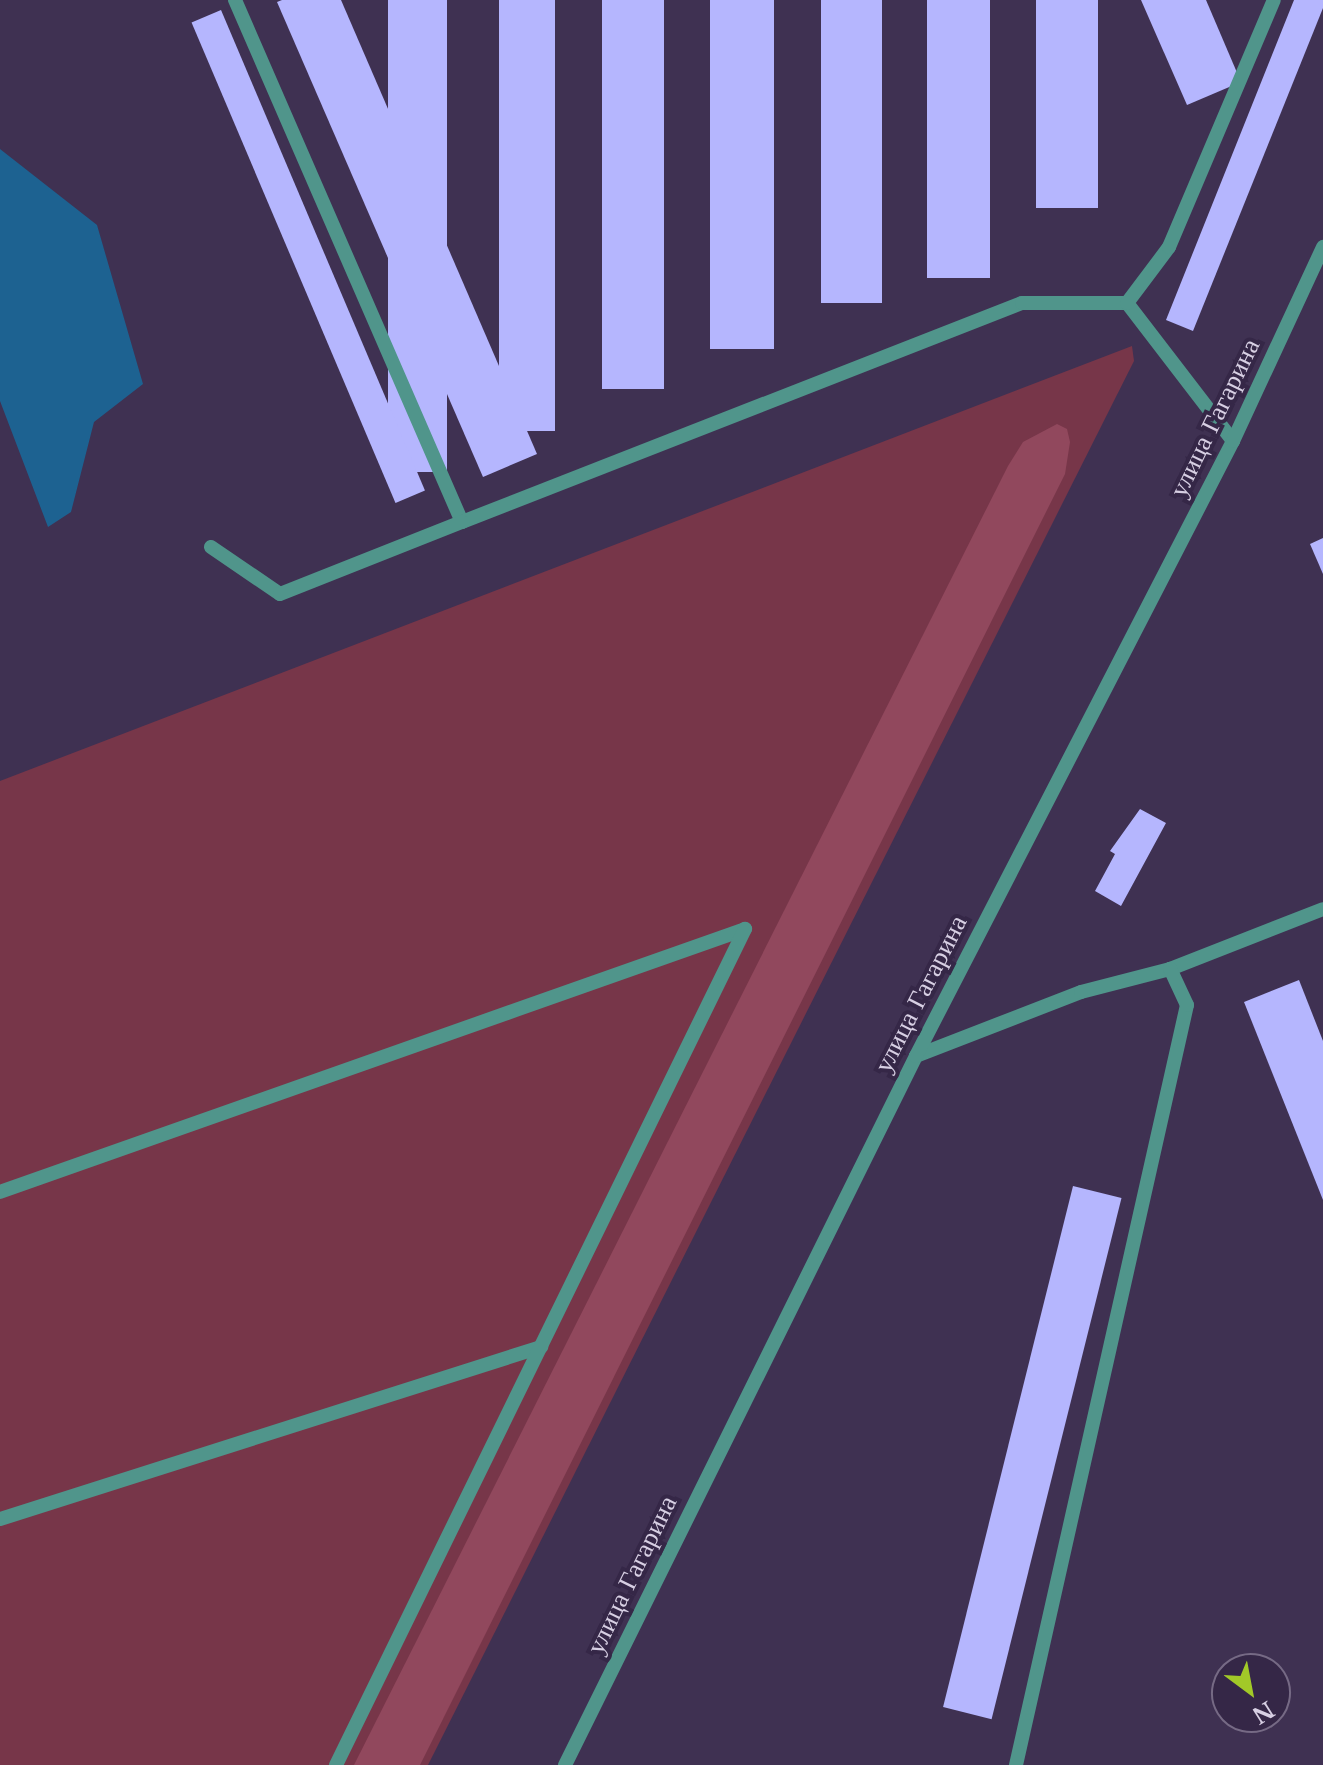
<!DOCTYPE html>
<html>
<head>
<meta charset="utf-8">
<style>
	body { margin:0 }
	#map { position:relative; width:1323px; height:1765px; overflow:hidden; background:#3f3152; font-family:"Libre Baskerville",serif }
	div>[style] { position:absolute }
	.green>* { inset:0; background:#773649 }
	.forest>* { inset:0; background:#91485d }
	.water>* { inset:0; background:#1d6291 }
	.building>* { inset:0; background:#b5b6fe; transform-origin:0 0 }
	.minor>* { height:14px; margin:-7px; padding:0 7px; transform-origin:7px; border-radius:7px; background:#50958b }
	span { translate:-50% -50%; white-space:nowrap; text-align:center; line-height:1.15; -webkit-text-stroke:8px #352747; paint-order:stroke }
	.street-label { font-size:26px; color:#d7cfe3 }
	.north { position:absolute; left:1211px; top:1653px; width:80px; height:80px; box-sizing:border-box; background:#352747; border:2px solid #766a85; border-radius:50%; rotate:148deg; font-size:22px; font-weight:700; line-height:32px; text-align:center; color:#d7cfe3 }
	.north::after { content:''; display:block; margin:auto; width:28px; height:36px; background:#a2c928; clip-path:polygon(50% 0,100% 100%,50% 72%,0 100%) }
</style>
</head>
<body>
<div id="map">
	<div class="green">
		<div style="clip-path:polygon(1132px 346px,1134px 361px,428px 1765px,0 1765px,0 781px)"></div>
	</div>
	<div class="forest">
		<div style="clip-path:polygon(1057px 424px,1067px 429px,1070px 442px,1065px 474px,420px 1765px,354px 1765px,1008px 466px,1023px 442px)"></div>
	</div>
	<div class="water">
		<div style="clip-path:polygon(0 149px,97px 225px,143px 384px,94px 422px,71px 512px,48px 527px,0 401px)"></div>
	</div>
	<div class="building">
		<div style="clip-path:polygon(282px 0,341px 0,537px 454px,483px 477px,277px 2px)"></div>
		<div style="left:388px;top:0;width:59px;height:472px"></div>
		<div style="left:499px;top:0;width:56px;height:431px"></div>
		<div style="left:602px;top:0;width:62px;height:389px"></div>
		<div style="left:710px;top:0;width:64px;height:349px"></div>
		<div style="left:821px;top:0;width:61px;height:303px"></div>
		<div style="left:927px;top:0;width:63px;height:278px"></div>
		<div style="left:1036px;top:0;width:62px;height:208px"></div>
		<div style="clip-path:polygon(1141px 0,1206px 0,1241px 82px,1187px 105px)"></div>
		<div style="clip-path:polygon(1294px 0,1323px 0,1323px 8px,1193px 331px,1166px 320px)"></div>
		<div style="left:221px;top:10px;width:522px;height:32px;rotate:67deg"></div>
		<div style="clip-path:polygon(1323px 538px,1323px 574px,1310px 544px)"></div>
		<div style="clip-path:polygon(1140px 809px,1166px 823px,1121px 906px,1095px 891px,1115px 854px,1110px 851px)"></div>
		<div style="clip-path:polygon(1299px 980px,1323px 1041px,1323px 1200px,1244px 1002px)"></div>
		<div style="left:1073px;top:1186px;width:50px;height:537px;rotate:14deg"></div>
	</div>
	<div class="minor">
		<div style="left:235px;top:0;width:569px;rotate:66.5deg"></div>
		<div style="left:462px;top:522px;width:601px;rotate:-21.36deg"></div>
		<div style="left:1022px;top:303px;width:105px"></div>
		<div style="left:1233px;top:441px;width:174px;rotate:-127.5deg"></div>
		<div style="left:1127px;top:303px;width:70px;rotate:-53.1deg"></div>
		<div style="left:1169px;top:247px;width:268px;rotate:-67deg"></div>
		<div style="left:211px;top:547px;width:83px;rotate:34.3deg"></div>
		<div style="left:280px;top:594px;width:196px;rotate:-21.6deg"></div>
		<div style="left:916px;top:1056px;width:177px;rotate:-21.2deg"></div>
		<div style="left:1081px;top:992px;width:92px;rotate:-14.5deg"></div>
		<div style="left:1170px;top:969px;width:164px;rotate:-21.4deg"></div>
		<div style="left:0;top:1192px;width:790px;rotate:-19.44deg"></div>
		<div style="left:0;top:1519px;width:568px;rotate:-17.64deg"></div>
		<div style="left:336px;top:1765px;width:931px;rotate:-63.93deg"></div>
		<div style="left:565px;top:1765px;width:791px;rotate:-63.66deg"></div>
		<div style="left:916px;top:1056px;width:692px;rotate:-62.73deg"></div>
		<div style="left:1233px;top:441px;width:214px;rotate:-65.1deg"></div>
		<div style="left:1016px;top:1765px;width:779px;rotate:-77.32deg"></div>
		<div style="left:1187px;top:1005px;width:40px;rotate:-115deg"></div>
	</div>
	<div class="street-label">
		<span style="left:1215px;top:418px;rotate:-64deg">улица Гагарина</span>
		<span style="left:921px;top:994px;rotate:-63deg">улица Гагарина</span>
		<span style="left:632px;top:1575px;rotate:-64deg">улица Гагарина</span>
	</div>
	<div class="north">N</div>
</div>
</body>
</html>
